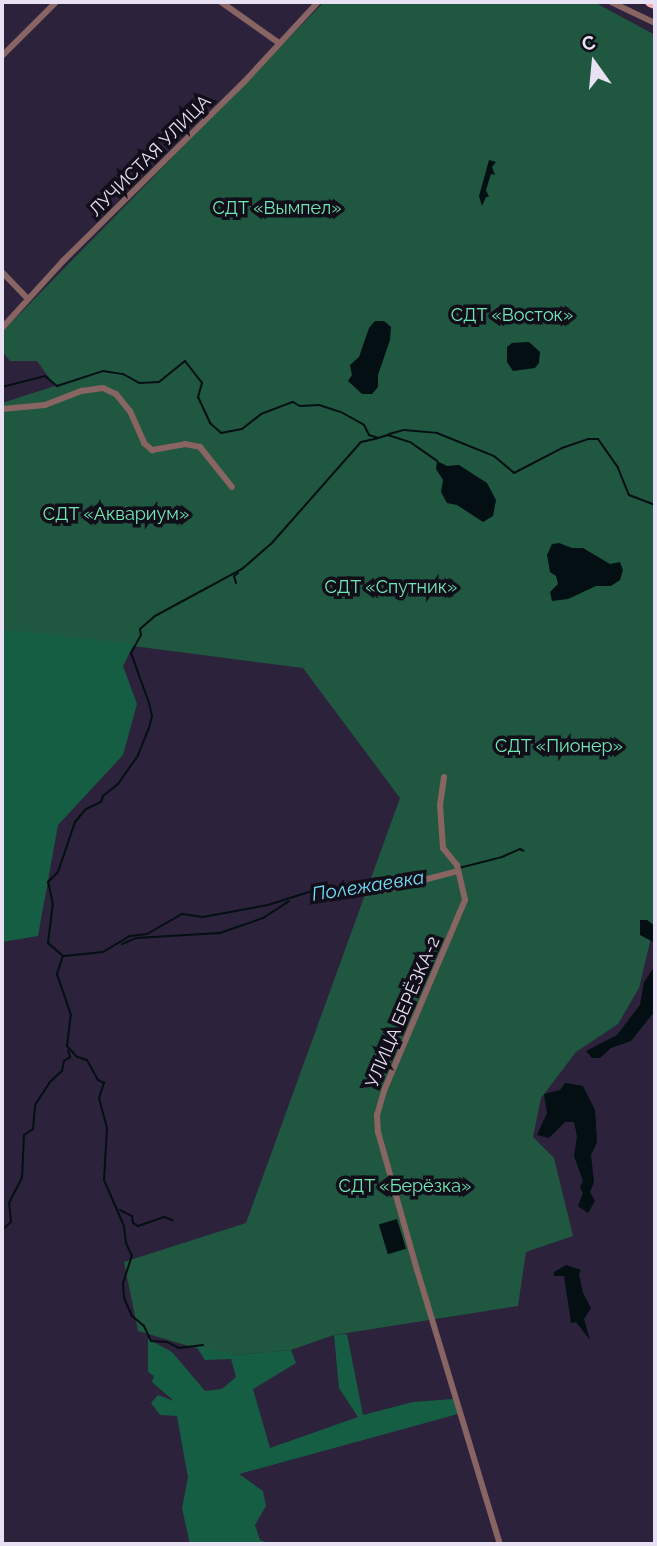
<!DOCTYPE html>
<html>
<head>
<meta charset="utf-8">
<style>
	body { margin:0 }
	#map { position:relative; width:657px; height:1546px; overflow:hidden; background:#2c223b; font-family:Raleway,sans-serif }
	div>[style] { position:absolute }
	.green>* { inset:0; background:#1f5740 }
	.forest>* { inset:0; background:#165e43 }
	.water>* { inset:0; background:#030f12; transform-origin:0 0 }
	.stream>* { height:2px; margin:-1px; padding:0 1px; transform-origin:1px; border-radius:1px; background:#030f12 }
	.minor>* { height:6px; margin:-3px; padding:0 3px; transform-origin:3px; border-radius:3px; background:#886463 }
	.trunk>* { height:10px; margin:-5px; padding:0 5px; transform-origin:5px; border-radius:5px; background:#f2b2b0 }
	span { translate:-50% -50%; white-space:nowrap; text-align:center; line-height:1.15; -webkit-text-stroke:7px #120e19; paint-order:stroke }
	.street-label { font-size:18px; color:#e7e1f3 }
	.park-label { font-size:18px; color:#6feab5 }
	.water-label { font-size:19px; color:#70e0f9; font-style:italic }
	.frame { position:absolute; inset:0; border:4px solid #e7e1f3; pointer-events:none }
	.north { position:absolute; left:559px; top:28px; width:70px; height:70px; -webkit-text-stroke:5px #120e19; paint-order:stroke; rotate:345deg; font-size:19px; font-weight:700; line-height:28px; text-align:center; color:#e7e1f3 }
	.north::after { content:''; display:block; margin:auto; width:24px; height:32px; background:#e7e1f3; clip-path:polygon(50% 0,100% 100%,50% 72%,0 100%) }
</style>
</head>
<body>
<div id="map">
	<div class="green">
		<div style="clip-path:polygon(324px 2px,594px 2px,655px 35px,655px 921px,639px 988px,618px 1024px,576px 1052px,541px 1098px,533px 1137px,554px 1158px,573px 1236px,526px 1252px,518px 1306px,334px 1335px,291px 1350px,236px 1355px,192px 1347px,138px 1331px,124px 1262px,246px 1223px,400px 798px,303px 668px,2px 629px,2px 403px,55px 386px,37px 361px,10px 361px,2px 351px,2px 332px)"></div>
	</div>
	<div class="forest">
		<div style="clip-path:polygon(2px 629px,134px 644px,123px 666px,137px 704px,123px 755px,58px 825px,38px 936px,2px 942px)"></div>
		<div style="clip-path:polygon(347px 1334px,363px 1415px,413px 1402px,453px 1399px,458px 1414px,239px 1474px,263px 1491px,266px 1506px,255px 1525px,260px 1540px,271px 1544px,190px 1544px,182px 1508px,188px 1477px,181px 1439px,177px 1416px,160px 1415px,151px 1403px,158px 1395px,174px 1401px,152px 1382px,154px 1376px,148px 1372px,148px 1339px,172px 1352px,205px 1391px,222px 1389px,236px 1377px,231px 1359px,205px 1360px,196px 1346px,236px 1355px,291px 1350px,296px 1363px,253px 1389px,270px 1448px,358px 1417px,339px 1388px,334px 1335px)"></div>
	</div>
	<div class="water">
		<div style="clip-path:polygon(489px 160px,496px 162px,492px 167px,495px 175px,491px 174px,486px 190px,489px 197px,486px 197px,482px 206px,479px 196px)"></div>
		<div style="clip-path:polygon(375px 321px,384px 321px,391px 327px,390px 340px,378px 375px,378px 387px,372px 394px,362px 394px,348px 381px,352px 375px,350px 365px,359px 357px,369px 328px)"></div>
		<div style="clip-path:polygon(529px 342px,540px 352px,539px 363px,535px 368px,513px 371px,507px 362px,507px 347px,512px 343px)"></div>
		<div style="clip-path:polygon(437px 461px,447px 466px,459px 465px,487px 483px,496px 500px,493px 516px,483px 522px,457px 505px,447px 503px,441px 492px,443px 480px,436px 469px)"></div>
		<div style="clip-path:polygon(559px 543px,572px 548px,583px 548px,610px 564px,620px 562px,623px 570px,620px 580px,611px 586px,596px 586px,568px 599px,552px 601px,550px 592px,558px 584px,556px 576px,550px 572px,547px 555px,552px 544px)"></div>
		<div style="clip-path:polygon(640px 920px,647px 920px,655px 926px,655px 943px,640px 935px)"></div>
		<div style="clip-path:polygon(655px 953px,655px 1011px,631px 1041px,611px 1048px,600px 1058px,592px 1058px,586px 1051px,617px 1035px,640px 1005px,644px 982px,655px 966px)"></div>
		<div style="clip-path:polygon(565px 1083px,583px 1086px,595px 1110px,597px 1142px,591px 1155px,594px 1182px,590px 1192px,595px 1201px,588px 1213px,578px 1206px,583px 1193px,580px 1187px,583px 1181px,574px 1156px,577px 1136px,574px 1122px,565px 1122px,549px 1138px,537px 1135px,547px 1113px,544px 1094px,560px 1090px)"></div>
		<div style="left:397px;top:1219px;width:31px;height:19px;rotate:73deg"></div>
		<div style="clip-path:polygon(566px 1265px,581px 1270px,579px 1274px,583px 1293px,591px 1308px,584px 1319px,590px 1340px,576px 1322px,571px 1323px,564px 1276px,554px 1276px,554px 1272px)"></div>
	</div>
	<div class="stream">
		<div style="left:2px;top:387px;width:44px;rotate:-14.3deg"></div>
		<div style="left:45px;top:376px;width:16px;rotate:40deg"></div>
		<div style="left:57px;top:386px;width:48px;rotate:-18.1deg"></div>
		<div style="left:103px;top:371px;width:20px;rotate:9deg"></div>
		<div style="left:123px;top:374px;width:18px;rotate:29deg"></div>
		<div style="left:139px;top:383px;width:20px;rotate:-3deg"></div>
		<div style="left:159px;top:382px;width:33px;rotate:-39deg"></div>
		<div style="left:185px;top:361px;width:28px;rotate:52deg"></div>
		<div style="left:202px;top:383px;width:15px;rotate:106deg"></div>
		<div style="left:198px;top:397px;width:29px;rotate:65deg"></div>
		<div style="left:210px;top:423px;width:15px;rotate:42deg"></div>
		<div style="left:221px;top:433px;width:21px;rotate:-11deg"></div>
		<div style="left:242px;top:429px;width:24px;rotate:-38deg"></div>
		<div style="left:261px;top:414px;width:34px;rotate:-21deg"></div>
		<div style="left:293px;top:402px;width:8px;rotate:30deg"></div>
		<div style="left:300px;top:406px;width:19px;rotate:-3deg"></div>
		<div style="left:319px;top:405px;width:23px;rotate:18deg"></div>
		<div style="left:341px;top:412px;width:26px;rotate:29deg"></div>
		<div style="left:364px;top:425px;width:11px;rotate:63deg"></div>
		<div style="left:369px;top:435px;width:9px;rotate:18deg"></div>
		<div style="left:378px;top:438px;width:10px;rotate:-17deg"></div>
		<div style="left:388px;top:435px;width:23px;rotate:18deg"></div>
		<div style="left:410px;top:442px;width:33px;rotate:35deg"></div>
		<div style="left:389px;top:434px;width:16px;rotate:-15deg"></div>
		<div style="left:404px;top:430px;width:33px;rotate:5deg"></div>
		<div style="left:437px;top:433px;width:61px;rotate:22deg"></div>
		<div style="left:494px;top:456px;width:26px;rotate:40deg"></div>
		<div style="left:514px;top:473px;width:54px;rotate:-27.5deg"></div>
		<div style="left:562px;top:448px;width:28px;rotate:-19deg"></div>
		<div style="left:588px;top:439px;width:10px"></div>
		<div style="left:598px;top:439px;width:35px;rotate:55deg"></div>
		<div style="left:618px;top:468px;width:29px;rotate:68deg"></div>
		<div style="left:629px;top:495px;width:28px;rotate:21deg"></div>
		<div style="left:236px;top:583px;width:7px;rotate:-106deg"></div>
		<div style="left:234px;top:576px;width:5px;rotate:-37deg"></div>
		<div style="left:459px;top:868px;width:44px;rotate:-14.3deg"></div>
		<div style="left:502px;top:857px;width:20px;rotate:-24deg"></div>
		<div style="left:520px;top:849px;width:4px;rotate:27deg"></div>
		<div style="left:122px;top:944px;width:15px;rotate:-23deg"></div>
		<div style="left:136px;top:938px;width:84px;rotate:-3.4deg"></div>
		<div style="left:220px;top:933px;width:46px;rotate:-19.2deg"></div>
		<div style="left:263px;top:918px;width:31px;rotate:-33deg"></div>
		<div style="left:64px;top:956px;width:39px;rotate:-6deg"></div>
		<div style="left:103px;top:952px;width:31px;rotate:-31deg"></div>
		<div style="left:130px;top:936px;width:17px;rotate:-7deg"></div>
		<div style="left:147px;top:934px;width:40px;rotate:-29.7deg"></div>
		<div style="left:182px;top:914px;width:21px;rotate:8deg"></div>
		<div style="left:203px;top:917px;width:66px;rotate:-10.5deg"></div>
		<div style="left:268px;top:905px;width:46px;rotate:-17.7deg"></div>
		<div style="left:312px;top:891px;width:102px;rotate:-6.2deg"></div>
		<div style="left:120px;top:1210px;width:13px;rotate:27deg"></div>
		<div style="left:132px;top:1216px;width:7px;rotate:82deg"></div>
		<div style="left:133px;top:1223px;width:6px;rotate:31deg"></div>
		<div style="left:138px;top:1226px;width:28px;rotate:-19deg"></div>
		<div style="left:164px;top:1217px;width:9px;rotate:21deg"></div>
		<div style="left:2px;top:1230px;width:12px;rotate:-42deg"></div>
		<div style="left:11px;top:1222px;width:19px;rotate:-96deg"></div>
		<div style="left:9px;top:1203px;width:28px;rotate:-63deg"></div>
		<div style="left:22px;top:1178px;width:43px;rotate:-87.3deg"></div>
		<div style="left:24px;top:1135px;width:11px;rotate:-34deg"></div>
		<div style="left:33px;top:1129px;width:24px;rotate:-85deg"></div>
		<div style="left:35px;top:1105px;width:27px;rotate:-57deg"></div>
		<div style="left:50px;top:1082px;width:16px;rotate:-43deg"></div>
		<div style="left:62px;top:1071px;width:10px;rotate:-79deg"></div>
		<div style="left:64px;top:1061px;width:7px;rotate:-34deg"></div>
		<div style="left:70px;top:1057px;width:7px;rotate:-106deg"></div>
		<div style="left:203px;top:1345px;width:24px;rotate:173deg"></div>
		<div style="left:179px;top:1348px;width:13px;rotate:-153deg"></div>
		<div style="left:167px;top:1342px;width:16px;rotate:-176deg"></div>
		<div style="left:151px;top:1341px;width:17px;rotate:-115deg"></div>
		<div style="left:144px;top:1326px;width:16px;rotate:-140deg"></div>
		<div style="left:132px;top:1316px;width:20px;rotate:-114deg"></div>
		<div style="left:124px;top:1298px;width:15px;rotate:-94deg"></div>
		<div style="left:123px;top:1283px;width:28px;rotate:-72deg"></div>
		<div style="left:132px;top:1256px;width:14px;rotate:-115deg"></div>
		<div style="left:126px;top:1243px;width:17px;rotate:-97deg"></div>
		<div style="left:124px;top:1226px;width:50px;rotate:-113.5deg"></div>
		<div style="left:104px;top:1180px;width:52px;rotate:-86.7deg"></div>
		<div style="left:107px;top:1128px;width:31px;rotate:-105deg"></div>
		<div style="left:99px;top:1098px;width:16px;rotate:-72deg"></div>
		<div style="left:104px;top:1083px;width:7px;rotate:-153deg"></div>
		<div style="left:98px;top:1080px;width:23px;rotate:-119deg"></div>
		<div style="left:87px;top:1060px;width:10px;rotate:-163deg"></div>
		<div style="left:77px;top:1057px;width:15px;rotate:-132deg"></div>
		<div style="left:67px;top:1046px;width:31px;rotate:-83deg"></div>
		<div style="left:71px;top:1015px;width:43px;rotate:-108.9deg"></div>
		<div style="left:57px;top:974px;width:19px;rotate:-72deg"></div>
		<div style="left:63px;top:956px;width:20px;rotate:-139deg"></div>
		<div style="left:48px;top:943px;width:38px;rotate:-83deg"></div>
		<div style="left:53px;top:905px;width:24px;rotate:-102deg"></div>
		<div style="left:48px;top:882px;width:14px;rotate:-45deg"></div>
		<div style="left:58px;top:872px;width:53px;rotate:-71.2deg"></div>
		<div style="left:75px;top:822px;width:17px;rotate:-50deg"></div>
		<div style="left:86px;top:809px;width:17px;rotate:-25deg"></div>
		<div style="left:101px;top:802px;width:6px;rotate:-72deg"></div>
		<div style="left:103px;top:796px;width:19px;rotate:-39deg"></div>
		<div style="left:118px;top:784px;width:35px;rotate:-55deg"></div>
		<div style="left:138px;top:755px;width:29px;rotate:-68deg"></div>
		<div style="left:149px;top:728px;width:12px;rotate:-76deg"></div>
		<div style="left:152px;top:716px;width:13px;rotate:-103deg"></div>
		<div style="left:149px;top:703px;width:53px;rotate:-109.8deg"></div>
		<div style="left:131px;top:653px;width:21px;rotate:-61deg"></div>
		<div style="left:141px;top:635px;width:6px;rotate:-99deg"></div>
		<div style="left:140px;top:629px;width:20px;rotate:-41deg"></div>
		<div style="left:155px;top:616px;width:99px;rotate:-28.4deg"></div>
		<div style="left:242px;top:569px;width:38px;rotate:-41deg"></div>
		<div style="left:271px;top:544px;width:136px;rotate:-48.6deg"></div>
		<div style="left:361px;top:442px;width:17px;rotate:-13deg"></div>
	</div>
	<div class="minor">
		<div style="left:221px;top:2px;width:71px;rotate:35.3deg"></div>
		<div style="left:611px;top:2px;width:49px;rotate:25.5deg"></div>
		<div style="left:2px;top:56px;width:76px;rotate:-45deg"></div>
		<div style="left:2px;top:272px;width:37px;rotate:46deg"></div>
		<div style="left:2px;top:328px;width:91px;rotate:-47.7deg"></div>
		<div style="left:63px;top:261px;width:255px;rotate:-44.7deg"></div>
		<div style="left:244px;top:82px;width:109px;rotate:-47.2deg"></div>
		<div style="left:2px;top:409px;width:43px;rotate:-5.3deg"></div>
		<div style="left:45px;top:405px;width:40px;rotate:-21deg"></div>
		<div style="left:82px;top:391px;width:21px;rotate:-8deg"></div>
		<div style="left:103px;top:388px;width:14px;rotate:25deg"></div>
		<div style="left:116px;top:394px;width:22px;rotate:51deg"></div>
		<div style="left:130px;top:411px;width:35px;rotate:66deg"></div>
		<div style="left:144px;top:443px;width:11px;rotate:41deg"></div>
		<div style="left:152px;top:450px;width:34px;rotate:-10deg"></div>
		<div style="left:185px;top:444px;width:15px;rotate:11deg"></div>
		<div style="left:200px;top:447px;width:51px;rotate:51.3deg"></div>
		<div style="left:444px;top:777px;width:28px;rotate:98deg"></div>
		<div style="left:440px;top:805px;width:43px;rotate:86deg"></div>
		<div style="left:443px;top:848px;width:22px;rotate:51deg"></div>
		<div style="left:457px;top:865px;width:36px;rotate:77deg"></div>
		<div style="left:465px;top:900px;width:207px;rotate:113deg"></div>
		<div style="left:384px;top:1091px;width:25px;rotate:106deg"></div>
		<div style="left:377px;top:1115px;width:17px;rotate:87deg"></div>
		<div style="left:378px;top:1132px;width:147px;rotate:74.2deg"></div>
		<div style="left:418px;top:1273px;width:283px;rotate:73.2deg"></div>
		<div style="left:385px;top:890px;width:75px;rotate:-14.6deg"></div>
	</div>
	<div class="trunk">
		<div style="left:650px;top:2px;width:5px;rotate:22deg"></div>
	</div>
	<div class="street-label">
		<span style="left:150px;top:156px;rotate:-45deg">ЛУЧИСТАЯ УЛИЦА</span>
		<span style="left:403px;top:1012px;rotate:-67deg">УЛИЦА БЕРЁЗКА-2</span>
	</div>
	<div class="park-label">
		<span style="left:277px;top:208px">СДТ «Вымпел»</span>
		<span style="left:512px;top:315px">СДТ «Восток»</span>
		<span style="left:116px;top:514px">СДТ «Аквариум»</span>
		<span style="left:391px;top:587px">СДТ «Спутник»</span>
		<span style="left:559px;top:746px">СДТ «Пионер»</span>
		<span style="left:405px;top:1186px">СДТ «Берёзка»</span>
	</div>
	<div class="water-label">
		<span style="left:368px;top:886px;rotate:-9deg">Полежаевка</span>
	</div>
	<div class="frame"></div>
	<div class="north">С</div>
</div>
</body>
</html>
